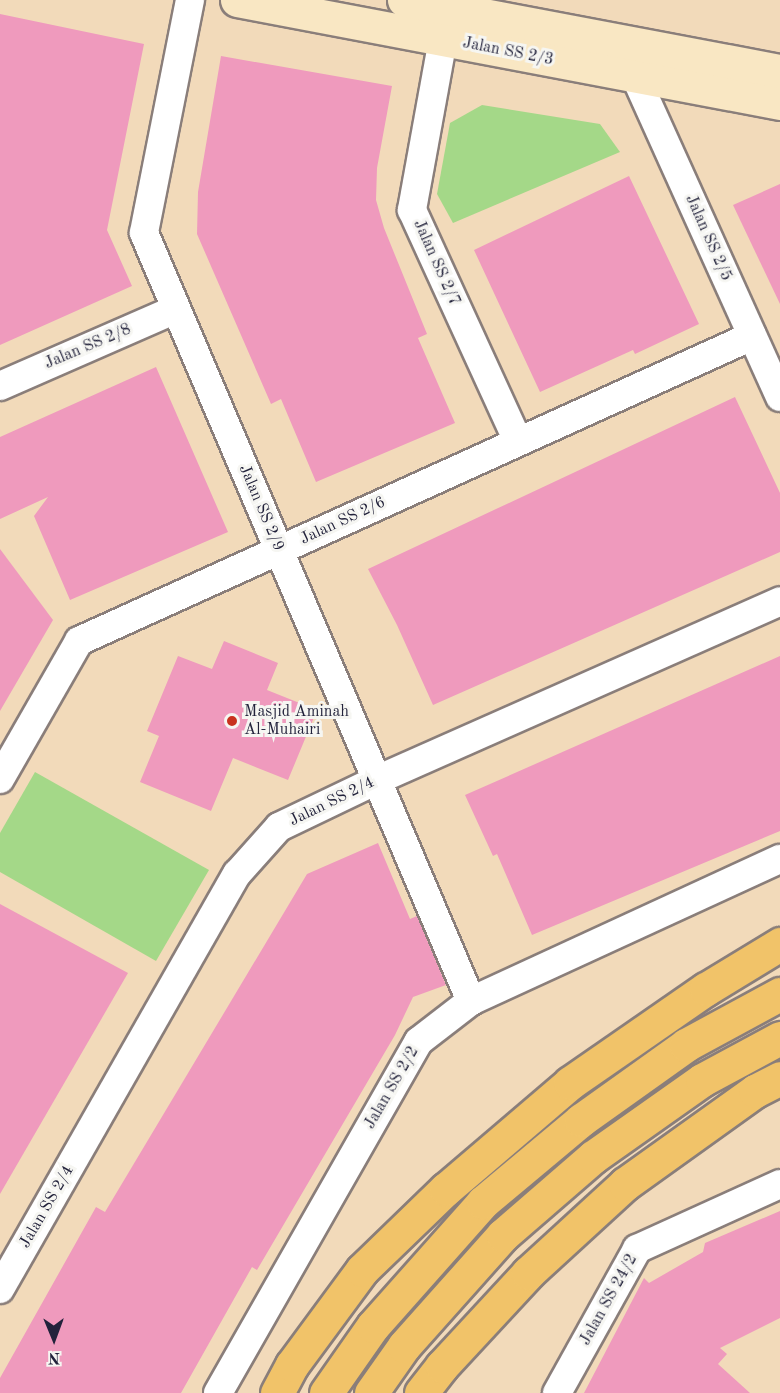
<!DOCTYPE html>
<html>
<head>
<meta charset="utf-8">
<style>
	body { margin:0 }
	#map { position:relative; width:780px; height:1393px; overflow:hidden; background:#f2daba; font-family:"Old Standard TT",serif }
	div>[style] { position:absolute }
	.green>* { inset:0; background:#a4d888 }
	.building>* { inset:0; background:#ef9abd }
	.roads { filter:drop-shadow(2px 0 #8a7e7a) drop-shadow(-2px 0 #8a7e7a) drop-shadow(0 2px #8a7e7a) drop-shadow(0 -2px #8a7e7a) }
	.street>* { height:28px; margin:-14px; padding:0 14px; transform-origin:14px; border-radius:14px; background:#fff }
	.secondary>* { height:33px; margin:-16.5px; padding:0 16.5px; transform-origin:16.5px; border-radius:16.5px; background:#f9e7c3 }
	.highway>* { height:33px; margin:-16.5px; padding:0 16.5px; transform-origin:16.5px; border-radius:16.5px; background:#f1c369 }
	.dots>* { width:16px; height:16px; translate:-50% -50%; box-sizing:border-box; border:3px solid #f6f6f2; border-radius:50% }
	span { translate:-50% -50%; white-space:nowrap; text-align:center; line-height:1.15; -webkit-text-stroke:6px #f6f6f2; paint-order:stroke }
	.street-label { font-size:16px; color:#22223b }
	.poi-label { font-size:16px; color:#22223b }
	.left { translate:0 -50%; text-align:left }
	.north { position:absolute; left:24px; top:1309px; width:60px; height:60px; -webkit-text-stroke:4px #f6f6f2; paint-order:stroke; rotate:179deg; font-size:16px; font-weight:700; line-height:24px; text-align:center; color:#22223b }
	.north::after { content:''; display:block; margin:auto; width:21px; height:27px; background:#22223b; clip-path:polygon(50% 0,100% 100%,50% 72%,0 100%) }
</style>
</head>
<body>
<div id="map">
	<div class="green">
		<div style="clip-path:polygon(482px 105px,600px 124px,620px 152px,453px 223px,437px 194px,450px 123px)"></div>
		<div style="clip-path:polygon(35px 772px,209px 870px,156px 961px,0 872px,0 833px)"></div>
	</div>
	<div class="building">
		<div style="clip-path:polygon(0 14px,144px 44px,107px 230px,132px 286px,0 345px)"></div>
		<div style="clip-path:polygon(221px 56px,392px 86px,377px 168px,376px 200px,384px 228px,427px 334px,418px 338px,455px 423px,316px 482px,281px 399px,271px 404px,197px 234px,198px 192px)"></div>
		<div style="clip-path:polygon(629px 176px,699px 324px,635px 354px,633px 350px,540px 392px,474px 250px)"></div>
		<div style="clip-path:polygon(780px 184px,780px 304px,733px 205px)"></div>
		<div style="clip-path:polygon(156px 367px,228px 532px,70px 600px,34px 516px,48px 497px,0 519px,0 437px)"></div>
		<div style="clip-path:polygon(735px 397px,780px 493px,780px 552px,433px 705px,397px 625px,368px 569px)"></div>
		<div style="clip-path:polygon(0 549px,53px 620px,0 711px)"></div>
		<div style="clip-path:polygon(224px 641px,278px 663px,267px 690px,317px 710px,288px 780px,233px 758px,211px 811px,140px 782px,159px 736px,147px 731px,178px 656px,212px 669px)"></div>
		<div style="clip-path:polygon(780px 656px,780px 831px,532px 935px,497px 854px,493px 856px,465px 795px)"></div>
		<div style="clip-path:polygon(378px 843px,410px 919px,417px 916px,446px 985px,413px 997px,395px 1035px,257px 1270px,252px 1267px,181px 1393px,0 1393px,0 1378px,96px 1207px,105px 1212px,307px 874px)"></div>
		<div style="clip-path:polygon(0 904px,128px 973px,0 1194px)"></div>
		<div style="clip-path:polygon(780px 1211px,780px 1318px,720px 1348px,727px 1354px,718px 1364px,750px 1393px,584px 1393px,644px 1278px,649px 1283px,703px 1252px,705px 1243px)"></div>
	</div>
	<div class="roads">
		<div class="street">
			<div style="left:190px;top:0;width:237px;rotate:101.2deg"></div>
			<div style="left:144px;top:233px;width:835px;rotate:66.94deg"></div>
			<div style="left:443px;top:39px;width:174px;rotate:100.3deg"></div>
			<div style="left:412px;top:210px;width:254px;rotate:65.4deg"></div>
			<div style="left:636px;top:78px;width:350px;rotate:65.7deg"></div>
			<div style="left:0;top:386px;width:192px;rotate:-23.6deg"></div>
			<div style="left:0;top:779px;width:159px;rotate:-60.2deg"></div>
			<div style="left:79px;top:641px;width:739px;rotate:-24.38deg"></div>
			<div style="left:0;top:1289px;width:478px;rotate:-60.3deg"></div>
			<div style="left:237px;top:874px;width:63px;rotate:-48.2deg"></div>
			<div style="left:279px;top:827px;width:109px;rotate:-25.6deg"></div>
			<div style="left:377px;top:780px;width:441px;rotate:-23.9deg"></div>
			<div style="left:218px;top:1393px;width:405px;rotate:-60.3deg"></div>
			<div style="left:419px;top:1041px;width:66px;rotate:-37.6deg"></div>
			<div style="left:471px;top:1001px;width:340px;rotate:-24.7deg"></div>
			<div style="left:557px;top:1393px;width:165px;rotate:-60.9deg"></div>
			<div style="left:637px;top:1249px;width:157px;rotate:-24.4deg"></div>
		</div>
		<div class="secondary">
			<div style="left:237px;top:0;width:553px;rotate:10.74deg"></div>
			<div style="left:404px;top:0;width:383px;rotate:10.7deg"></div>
		</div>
		<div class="highway">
			<div style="left:277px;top:1393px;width:32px;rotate:-62deg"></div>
			<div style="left:292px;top:1365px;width:118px;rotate:-53.6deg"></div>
			<div style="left:362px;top:1270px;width:117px;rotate:-44deg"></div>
			<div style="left:446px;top:1189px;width:163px;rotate:-40.5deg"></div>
			<div style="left:570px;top:1083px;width:165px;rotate:-34.7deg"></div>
			<div style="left:706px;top:989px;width:87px;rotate:-31.3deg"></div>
			<div style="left:326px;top:1393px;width:82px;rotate:-55deg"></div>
			<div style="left:373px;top:1326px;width:166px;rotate:-48.4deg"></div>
			<div style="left:483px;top:1202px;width:128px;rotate:-39.9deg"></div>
			<div style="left:581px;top:1120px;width:129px;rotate:-35.5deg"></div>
			<div style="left:686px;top:1045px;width:107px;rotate:-28.5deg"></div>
			<div style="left:371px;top:1393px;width:57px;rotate:-54.9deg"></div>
			<div style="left:404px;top:1346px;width:149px;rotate:-48.3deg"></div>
			<div style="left:503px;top:1235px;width:119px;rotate:-40.9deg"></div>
			<div style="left:593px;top:1157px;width:133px;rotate:-35.2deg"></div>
			<div style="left:702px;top:1080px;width:89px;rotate:-28.3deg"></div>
			<div style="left:421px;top:1393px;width:34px;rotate:-52deg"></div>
			<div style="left:442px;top:1366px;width:127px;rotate:-47.2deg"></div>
			<div style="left:528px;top:1273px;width:132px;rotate:-42.5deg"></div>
			<div style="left:625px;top:1184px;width:160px;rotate:-35.6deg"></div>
			<div style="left:755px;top:1091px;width:28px;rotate:-27deg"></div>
		</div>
	</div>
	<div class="dots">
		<div style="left:232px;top:721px;background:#c8321e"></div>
	</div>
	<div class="street-label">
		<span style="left:508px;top:52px;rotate:11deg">Jalan SS 2/3</span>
		<span style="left:708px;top:238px;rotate:66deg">Jalan SS 2/5</span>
		<span style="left:436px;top:263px;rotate:66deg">Jalan SS 2/7</span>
		<span style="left:88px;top:347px;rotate:-23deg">Jalan SS 2/8</span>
		<span style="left:261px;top:508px;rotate:67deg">Jalan SS 2/9</span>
		<span style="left:343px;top:521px;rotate:-25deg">Jalan SS 2/6</span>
		<span style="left:332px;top:802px;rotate:-26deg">Jalan SS 2/4</span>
		<span style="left:392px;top:1088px;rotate:-60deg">Jalan SS 2/2</span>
		<span style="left:47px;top:1207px;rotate:-60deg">Jalan SS 2/4</span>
		<span style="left:609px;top:1300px;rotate:-61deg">Jalan SS 24/2</span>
	</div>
	<div class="poi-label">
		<span class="left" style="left:244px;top:721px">Masjid Aminah<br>Al-Muhairi</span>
	</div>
	<div class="north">N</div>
</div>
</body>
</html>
